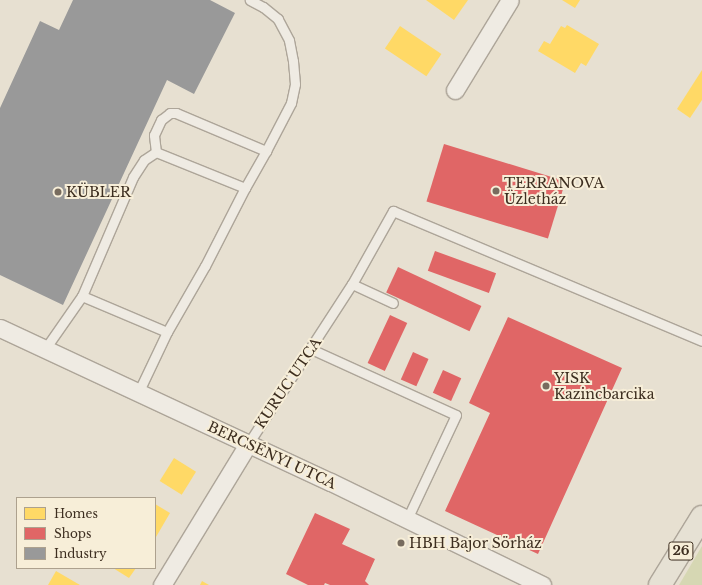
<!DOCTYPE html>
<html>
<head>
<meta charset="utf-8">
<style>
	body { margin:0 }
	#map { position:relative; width:702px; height:585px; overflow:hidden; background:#e7e0d1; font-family:"Libre Baskerville",serif }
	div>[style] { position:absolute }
	.green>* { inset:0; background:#d6d7b3 }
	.homes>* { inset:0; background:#ffd966; transform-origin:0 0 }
	.shops>* { inset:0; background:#e06666; transform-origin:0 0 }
	.industry>* { inset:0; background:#999 }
	.roads { filter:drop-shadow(1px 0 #ada599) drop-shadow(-1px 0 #ada599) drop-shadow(0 1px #ada599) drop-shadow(0 -1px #ada599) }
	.service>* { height:9px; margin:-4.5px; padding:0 4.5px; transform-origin:4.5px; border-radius:4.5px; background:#efebe3 }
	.minor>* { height:17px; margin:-8.5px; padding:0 8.5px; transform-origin:8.5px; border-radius:8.5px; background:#efebe3 }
	.primary>* { height:22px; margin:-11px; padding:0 11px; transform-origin:11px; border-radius:11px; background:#e6e1d4 }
	.dots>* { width:11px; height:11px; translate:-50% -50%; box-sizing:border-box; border:2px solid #f7eed8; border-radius:50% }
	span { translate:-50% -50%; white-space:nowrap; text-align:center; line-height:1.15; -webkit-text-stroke:4px #f7eed8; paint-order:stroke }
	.shield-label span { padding:1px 3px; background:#f7eed8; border:1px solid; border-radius:3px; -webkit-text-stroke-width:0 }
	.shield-label { font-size:13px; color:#3d2e20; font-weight:700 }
	.poi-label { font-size:14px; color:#3d2e20 }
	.left { translate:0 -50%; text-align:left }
	.street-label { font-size:14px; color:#3d2e20 }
	.legend { position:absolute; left:16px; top:497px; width:140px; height:72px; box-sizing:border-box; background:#f7eed8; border:1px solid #ada18e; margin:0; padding:5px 7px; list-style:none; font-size:12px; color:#3d2e20 }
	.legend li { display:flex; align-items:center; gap:8px; height:20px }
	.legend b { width:20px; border:1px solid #ada18e }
</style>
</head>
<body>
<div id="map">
	<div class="green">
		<div style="clip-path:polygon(702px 546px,702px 585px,679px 585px)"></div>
	</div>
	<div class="homes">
		<div style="clip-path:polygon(426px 0,468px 0,454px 20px)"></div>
		<div style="clip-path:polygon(562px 0,580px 0,575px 8px)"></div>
		<div style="clip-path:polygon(567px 25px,599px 44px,586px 66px,581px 63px,575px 73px,538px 51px,544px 41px,550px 44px,561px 26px,565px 28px)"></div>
		<div style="left:400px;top:26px;width:50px;height:27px;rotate:34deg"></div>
		<div style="clip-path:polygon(702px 70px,702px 100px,690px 118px,677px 109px)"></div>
		<div style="left:174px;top:458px;width:26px;height:27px;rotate:32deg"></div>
		<div style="clip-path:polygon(155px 504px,170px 513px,156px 537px,155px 536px)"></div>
		<div style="clip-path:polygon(113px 568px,136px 568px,129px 578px)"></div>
		<div style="clip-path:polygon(56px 571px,80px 585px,48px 585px)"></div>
		<div style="clip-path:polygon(202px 581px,209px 585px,200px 585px)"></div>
	</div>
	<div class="shops">
		<div style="left:444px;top:144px;width:127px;height:60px;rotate:17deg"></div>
		<div style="left:435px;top:251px;width:65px;height:21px;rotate:20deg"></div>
		<div style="left:398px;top:267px;width:92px;height:28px;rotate:25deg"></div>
		<div style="left:390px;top:315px;width:19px;height:53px;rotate:25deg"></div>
		<div style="clip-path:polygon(508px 317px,622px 368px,538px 554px,445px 511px,490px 413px,469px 403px)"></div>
		<div style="left:413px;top:352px;width:17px;height:30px;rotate:24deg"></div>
		<div style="left:443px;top:370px;width:20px;height:25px;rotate:24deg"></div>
		<div style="clip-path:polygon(315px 513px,350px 529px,342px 544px,375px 559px,365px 581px,369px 585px,330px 585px,325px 583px,324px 585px,308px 585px,286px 574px)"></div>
	</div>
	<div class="industry">
		<div style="clip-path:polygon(73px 0,210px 0,235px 13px,194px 94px,167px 80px,63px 305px,0 275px,0 108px,40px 21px,59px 30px)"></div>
	</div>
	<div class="roads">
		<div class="service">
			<div style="left:156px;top:152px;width:96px;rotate:22deg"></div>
			<div style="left:352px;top:284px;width:84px;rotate:-60.7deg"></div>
			<div style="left:393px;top:211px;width:335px;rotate:22.8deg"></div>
			<div style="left:82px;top:296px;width:92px;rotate:23deg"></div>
			<div style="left:45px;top:349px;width:65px;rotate:-55.1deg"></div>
			<div style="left:82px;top:296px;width:129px;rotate:-66.8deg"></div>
			<div style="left:133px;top:177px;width:20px;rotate:-57deg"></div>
			<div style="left:144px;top:160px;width:14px;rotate:-34deg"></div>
			<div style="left:156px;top:152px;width:17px;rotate:-97deg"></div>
			<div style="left:154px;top:135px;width:17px;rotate:-65deg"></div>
			<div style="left:161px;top:120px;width:11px;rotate:-38deg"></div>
			<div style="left:170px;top:113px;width:6px"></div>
			<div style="left:176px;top:113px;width:98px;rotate:22.9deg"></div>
			<div style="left:311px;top:349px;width:159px;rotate:24.5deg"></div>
			<div style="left:456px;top:415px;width:115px;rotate:115.2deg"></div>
			<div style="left:138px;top:393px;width:68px;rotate:-64.6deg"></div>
			<div style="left:167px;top:332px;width:76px;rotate:-60.1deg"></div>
			<div style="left:205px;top:266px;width:88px;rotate:-62.9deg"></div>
			<div style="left:245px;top:188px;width:43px;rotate:-60.4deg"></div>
			<div style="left:266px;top:151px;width:54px;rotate:-62.5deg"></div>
			<div style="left:291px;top:103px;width:19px;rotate:-78deg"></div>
			<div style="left:295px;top:84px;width:23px;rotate:-95deg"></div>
			<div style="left:293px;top:61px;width:21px;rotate:-101deg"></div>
			<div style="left:289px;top:40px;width:24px;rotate:-118deg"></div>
			<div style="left:278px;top:19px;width:19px;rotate:-141deg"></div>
			<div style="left:263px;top:7px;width:15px;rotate:-152deg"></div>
			<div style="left:248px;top:444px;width:191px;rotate:-57deg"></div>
			<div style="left:352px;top:284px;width:45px;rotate:24.9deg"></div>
		</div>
		<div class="minor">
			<div style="left:455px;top:90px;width:105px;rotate:-58.6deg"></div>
			<div style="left:0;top:328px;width:365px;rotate:25deg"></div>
			<div style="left:331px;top:482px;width:235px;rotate:26deg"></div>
			<div style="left:162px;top:585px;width:165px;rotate:-58.6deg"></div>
		</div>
		<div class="primary">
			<div style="left:660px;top:585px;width:80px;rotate:-58.3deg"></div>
		</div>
	</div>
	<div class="dots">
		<div style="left:496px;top:191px;background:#786c5e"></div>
		<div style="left:58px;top:192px;background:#786c5e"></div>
		<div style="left:546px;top:386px;background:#786c5e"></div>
		<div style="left:401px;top:543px;background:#786c5e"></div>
	</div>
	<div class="shield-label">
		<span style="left:681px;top:551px">26</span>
	</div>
	<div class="poi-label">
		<span class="left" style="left:504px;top:191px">TERRANOVA<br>Üzletház</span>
		<span class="left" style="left:66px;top:192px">KÜBLER</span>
		<span class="left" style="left:554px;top:386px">YISK<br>Kazincbarcika</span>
		<span class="left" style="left:409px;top:543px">HBH Bajor Sörház</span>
	</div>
	<div class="street-label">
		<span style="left:288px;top:383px;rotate:-56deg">KURUC UTCA</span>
		<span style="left:272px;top:455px;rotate:25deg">BERCSÉNYI UTCA</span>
	</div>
	<ul class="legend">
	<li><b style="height:11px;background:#ffd966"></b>Homes</li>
	<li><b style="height:11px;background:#e06666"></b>Shops</li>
	<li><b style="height:11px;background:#999"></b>Industry</li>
	</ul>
</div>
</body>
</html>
